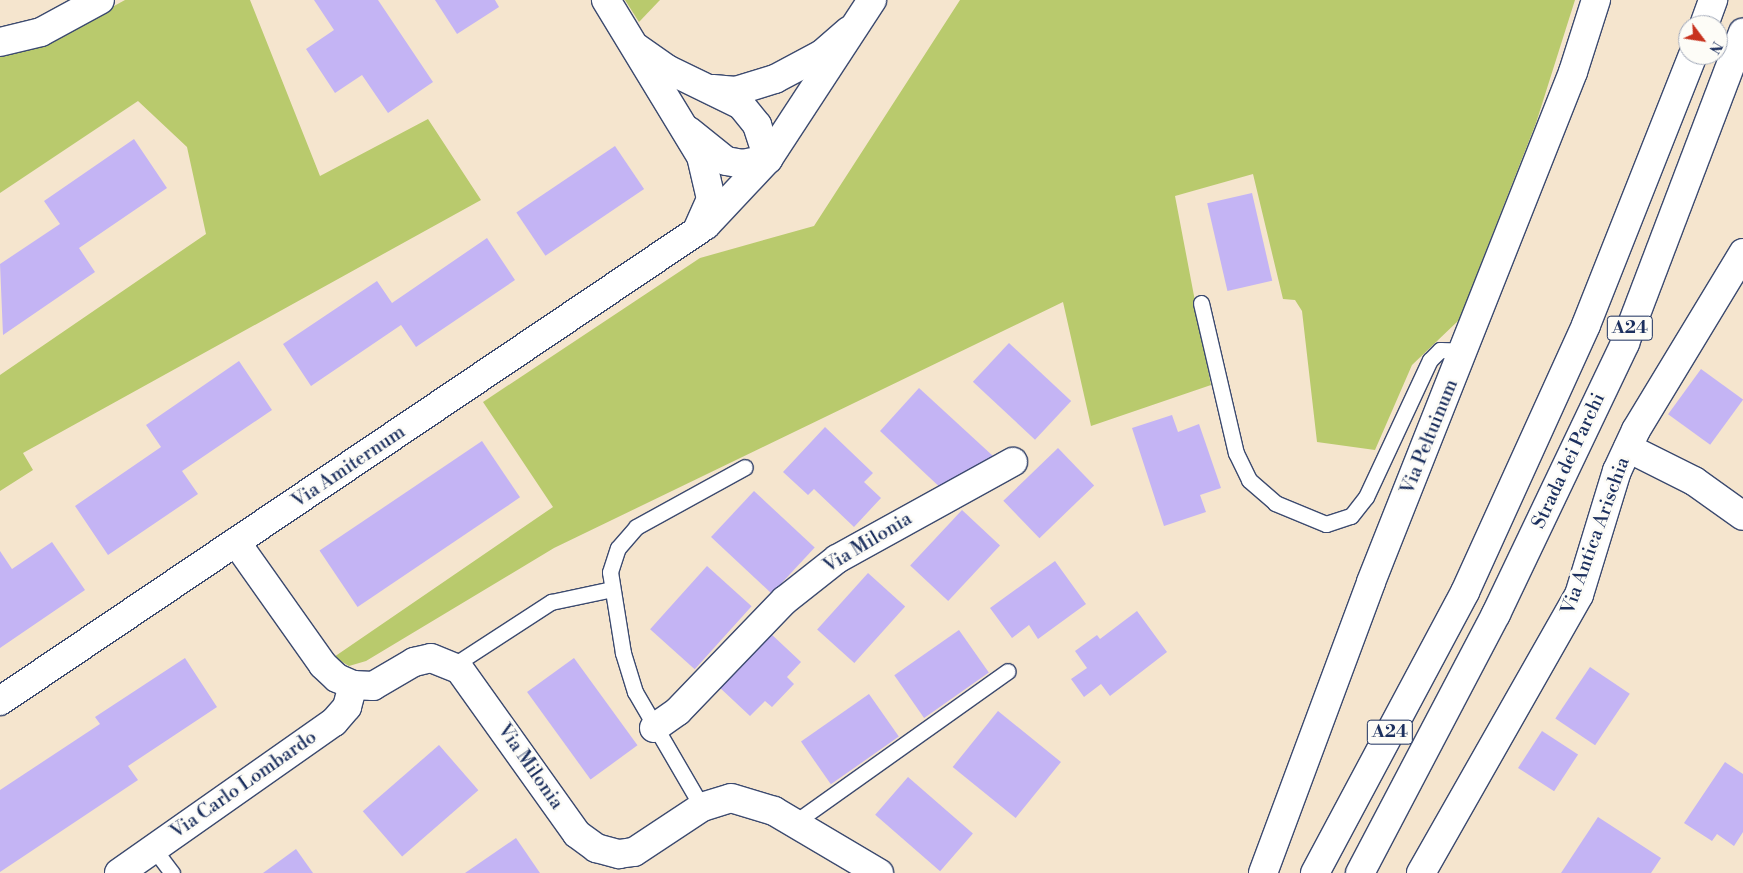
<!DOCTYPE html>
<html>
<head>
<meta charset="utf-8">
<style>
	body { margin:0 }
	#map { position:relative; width:1743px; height:873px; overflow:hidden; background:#f5e5ce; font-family:"Libre Bodoni",serif }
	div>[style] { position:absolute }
	.green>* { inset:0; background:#b9ca6d }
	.building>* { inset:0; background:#c4b4f4; transform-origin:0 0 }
	.roads { filter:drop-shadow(1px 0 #3c4a6f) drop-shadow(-1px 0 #3c4a6f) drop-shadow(0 1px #3c4a6f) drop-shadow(0 -1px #3c4a6f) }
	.lane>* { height:15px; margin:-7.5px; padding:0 7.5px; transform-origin:7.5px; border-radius:7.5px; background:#fff }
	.street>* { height:28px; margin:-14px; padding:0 14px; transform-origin:14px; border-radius:14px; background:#fff }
	.secondary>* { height:28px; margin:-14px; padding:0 14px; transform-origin:14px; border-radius:14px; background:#fff }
	.highway>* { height:28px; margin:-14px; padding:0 14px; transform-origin:14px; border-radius:14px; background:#fff }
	span { translate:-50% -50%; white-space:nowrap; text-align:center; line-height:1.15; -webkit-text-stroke:5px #fdfcf7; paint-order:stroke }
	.shield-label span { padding:1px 4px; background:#fdfcf7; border:1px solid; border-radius:4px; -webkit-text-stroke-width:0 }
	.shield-label { font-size:18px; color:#1b2f5e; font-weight:700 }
	.street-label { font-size:19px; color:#1b2f5e }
	.north { position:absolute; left:1678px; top:15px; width:50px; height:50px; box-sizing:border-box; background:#fdfcf7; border:1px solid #a3aaba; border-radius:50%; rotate:121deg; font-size:14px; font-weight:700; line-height:20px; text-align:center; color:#1b2f5e }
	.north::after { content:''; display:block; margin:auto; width:18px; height:22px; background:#c8321e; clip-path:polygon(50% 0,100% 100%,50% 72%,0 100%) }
</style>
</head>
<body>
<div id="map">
	<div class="green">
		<div style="clip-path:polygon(125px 0,250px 0,320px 176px,428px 119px,481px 200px,23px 453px,33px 470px,0 491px,0 375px,206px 234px,187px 147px,138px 101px,0 193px,0 52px,72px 29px)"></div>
		<div style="clip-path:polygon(625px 0,660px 0,639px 22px)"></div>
		<div style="clip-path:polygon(960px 0,1575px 0,1536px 123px,1459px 320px,1412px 365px,1375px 450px,1317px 442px,1302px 311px,1295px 300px,1283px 299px,1253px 174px,1175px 196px,1211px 385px,1091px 426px,1063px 302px,554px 548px,366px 661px,349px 666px,334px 657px,553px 507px,483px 402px,700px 258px,814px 226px)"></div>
	</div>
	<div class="building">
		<div style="clip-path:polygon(314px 0,378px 0,433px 82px,388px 113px,362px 75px,335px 93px,306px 49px,334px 30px)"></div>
		<div style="clip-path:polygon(435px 0,495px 0,499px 7px,457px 34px)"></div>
		<div style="clip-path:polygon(134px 139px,167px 188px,79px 248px,95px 272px,3px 335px,0 264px,60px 224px,44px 201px)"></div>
		<div style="left:615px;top:146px;width:52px;height:119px;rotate:56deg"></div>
		<div style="left:1252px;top:193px;width:90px;height:46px;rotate:77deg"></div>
		<div style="clip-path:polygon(487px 238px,515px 280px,416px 347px,401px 325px,311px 386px,283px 344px,377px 281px,392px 303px)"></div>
		<div style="left:1009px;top:343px;width:85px;height:53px;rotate:43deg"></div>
		<div style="clip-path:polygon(239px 361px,272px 410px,182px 471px,198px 494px,108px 555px,75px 506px,161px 447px,146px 425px)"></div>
		<div style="left:1701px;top:369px;width:52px;height:56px;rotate:36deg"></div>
		<div style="clip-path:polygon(919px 388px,993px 456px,967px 483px,946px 493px,880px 431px)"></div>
		<div style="clip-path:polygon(1172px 415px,1178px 432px,1199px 424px,1221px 488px,1200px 495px,1206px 512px,1164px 526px,1132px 428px)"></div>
		<div style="clip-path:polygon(825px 427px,873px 473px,864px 482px,881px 498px,854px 527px,814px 489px,808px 495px,783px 472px)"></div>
		<div style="left:482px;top:441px;width:68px;height:196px;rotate:56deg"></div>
		<div style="left:1058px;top:448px;width:52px;height:76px;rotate:46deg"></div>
		<div style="left:754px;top:491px;width:83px;height:63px;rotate:43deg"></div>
		<div style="left:962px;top:510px;width:52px;height:76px;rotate:43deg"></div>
		<div style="clip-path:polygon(52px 542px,85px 590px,0 648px,0 551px,12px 569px)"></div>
		<div style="clip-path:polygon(1055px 561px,1086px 604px,1038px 639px,1029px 625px,1012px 638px,990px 608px)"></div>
		<div style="left:707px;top:566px;width:60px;height:85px;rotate:42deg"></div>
		<div style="left:868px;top:573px;width:50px;height:76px;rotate:42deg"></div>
		<div style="clip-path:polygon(1137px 611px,1167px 652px,1110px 696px,1101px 684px,1084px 697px,1071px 679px,1087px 668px,1075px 651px,1097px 635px,1100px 639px)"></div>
		<div style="left:959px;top:630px;width:52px;height:79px;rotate:55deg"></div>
		<div style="clip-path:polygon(769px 632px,801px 662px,787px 677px,794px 684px,772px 707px,765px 701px,750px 716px,718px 686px)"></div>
		<div style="clip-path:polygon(185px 658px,217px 707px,128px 766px,138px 780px,0 872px,0 790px,100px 724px,95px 717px)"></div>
		<div style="left:574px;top:658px;width:108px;height:58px;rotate:54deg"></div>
		<div style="left:1590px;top:667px;width:48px;height:62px;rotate:34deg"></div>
		<div style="left:869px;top:694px;width:52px;height:83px;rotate:55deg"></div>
		<div style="left:998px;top:711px;width:81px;height:72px;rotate:39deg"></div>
		<div style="left:1542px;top:731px;width:43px;height:44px;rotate:33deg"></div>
		<div style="left:439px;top:745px;width:60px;height:101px;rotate:49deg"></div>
		<div style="clip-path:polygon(1725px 762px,1743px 774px,1743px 832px,1734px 846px,1717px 834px,1712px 841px,1684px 823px)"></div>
		<div style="left:908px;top:777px;width:86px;height:50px;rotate:41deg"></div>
		<div style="clip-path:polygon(1598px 817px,1661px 858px,1651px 873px,1561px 873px)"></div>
		<div style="clip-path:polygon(516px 838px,540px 873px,465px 873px)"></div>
		<div style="clip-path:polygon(296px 849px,313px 873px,263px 873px)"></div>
	</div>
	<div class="roads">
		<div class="lane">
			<div style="left:1201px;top:303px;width:154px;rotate:76.9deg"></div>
			<div style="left:1236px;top:453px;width:30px;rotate:64deg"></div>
			<div style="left:1249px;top:480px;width:35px;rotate:41deg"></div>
			<div style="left:1275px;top:503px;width:55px;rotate:22.4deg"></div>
			<div style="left:1326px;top:524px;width:26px;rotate:-18deg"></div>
			<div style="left:1351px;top:516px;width:24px;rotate:-52deg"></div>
			<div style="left:1366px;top:497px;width:151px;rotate:-65deg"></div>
			<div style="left:1430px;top:360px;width:14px;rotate:-45deg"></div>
			<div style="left:1440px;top:350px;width:24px;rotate:2deg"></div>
			<div style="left:454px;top:665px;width:116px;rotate:-33deg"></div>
			<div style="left:551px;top:602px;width:62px;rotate:-12deg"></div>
			<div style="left:702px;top:807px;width:133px;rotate:-120.2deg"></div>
			<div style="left:635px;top:692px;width:41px;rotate:-107.1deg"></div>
			<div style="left:623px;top:653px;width:82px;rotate:-99.1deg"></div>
			<div style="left:610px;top:572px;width:25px;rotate:-72deg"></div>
			<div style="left:618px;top:548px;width:28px;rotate:-49deg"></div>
			<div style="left:636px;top:527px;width:124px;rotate:-28.8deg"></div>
			<div style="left:794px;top:823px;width:262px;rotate:-35.4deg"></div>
			<div style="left:154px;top:849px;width:30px;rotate:53deg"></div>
		</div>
		<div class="street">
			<div style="left:606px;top:0;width:183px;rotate:58.7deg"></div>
			<div style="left:701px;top:156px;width:44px;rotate:76.9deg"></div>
			<div style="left:711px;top:199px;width:35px;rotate:114deg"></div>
			<div style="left:0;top:42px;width:42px;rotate:-13.7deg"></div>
			<div style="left:41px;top:32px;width:67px;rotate:-28.5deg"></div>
			<div style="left:637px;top:48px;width:37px;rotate:35deg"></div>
			<div style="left:667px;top:69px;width:82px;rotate:25.9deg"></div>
			<div style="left:741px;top:105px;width:26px;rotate:51deg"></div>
			<div style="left:757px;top:125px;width:36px;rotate:72deg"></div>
			<div style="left:768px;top:159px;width:25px;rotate:169deg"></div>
			<div style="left:743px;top:164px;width:17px;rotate:-170deg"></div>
			<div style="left:726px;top:161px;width:48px;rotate:-141deg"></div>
			<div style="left:713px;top:89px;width:23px;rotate:5deg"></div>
			<div style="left:736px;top:91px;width:41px;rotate:-17.1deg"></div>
			<div style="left:775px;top:79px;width:53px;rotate:-28deg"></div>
			<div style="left:822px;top:54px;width:35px;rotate:-41deg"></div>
			<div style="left:1628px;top:448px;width:74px;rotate:26.6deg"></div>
			<div style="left:1694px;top:481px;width:60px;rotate:35.5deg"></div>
			<div style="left:236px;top:542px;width:151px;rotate:54.7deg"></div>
			<div style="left:323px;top:665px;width:19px;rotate:43deg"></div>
			<div style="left:337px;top:678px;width:17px;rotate:24deg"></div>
			<div style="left:353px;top:685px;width:20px;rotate:3deg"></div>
			<div style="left:373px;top:686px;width:48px;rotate:-30.3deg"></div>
			<div style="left:414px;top:662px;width:17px;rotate:-13deg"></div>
			<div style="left:431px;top:658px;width:31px;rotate:22deg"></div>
			<div style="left:460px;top:670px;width:201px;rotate:54.5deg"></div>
			<div style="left:577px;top:834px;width:24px;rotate:36deg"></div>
			<div style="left:596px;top:848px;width:24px;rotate:15deg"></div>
			<div style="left:619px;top:854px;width:15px;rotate:-8deg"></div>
			<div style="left:634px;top:852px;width:82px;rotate:-33.5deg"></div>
			<div style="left:702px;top:807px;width:30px;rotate:-17deg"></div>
			<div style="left:731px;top:798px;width:45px;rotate:16.8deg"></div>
			<div style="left:774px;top:811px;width:122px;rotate:30.6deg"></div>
			<div style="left:654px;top:728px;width:29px;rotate:-35deg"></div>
			<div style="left:678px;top:711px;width:154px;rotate:-46.1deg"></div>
			<div style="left:785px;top:600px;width:66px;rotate:-38.3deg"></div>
			<div style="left:837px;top:559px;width:201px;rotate:-28.9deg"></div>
			<div style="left:119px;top:873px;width:263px;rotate:-35.1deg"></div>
			<div style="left:334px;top:722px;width:20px;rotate:-49deg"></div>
			<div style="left:347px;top:707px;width:23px;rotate:-75deg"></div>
		</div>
		<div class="secondary">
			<div style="left:0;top:701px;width:851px;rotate:-33.99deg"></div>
			<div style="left:706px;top:225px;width:91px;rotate:-46.8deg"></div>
			<div style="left:768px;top:159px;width:190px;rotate:-56.8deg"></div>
			<div style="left:1263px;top:873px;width:310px;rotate:-69.6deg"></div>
			<div style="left:1371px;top:582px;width:549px;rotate:-68.39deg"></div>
			<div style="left:1573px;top:72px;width:76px;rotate:-72.3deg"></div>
			<div style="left:1421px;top:873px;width:320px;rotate:-60.4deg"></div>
			<div style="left:1579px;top:595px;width:130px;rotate:-73deg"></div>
			<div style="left:1617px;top:471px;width:45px;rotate:-65.1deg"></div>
			<div style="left:1636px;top:430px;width:207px;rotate:-58.8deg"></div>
		</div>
		<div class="highway">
			<div style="left:1704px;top:25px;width:27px;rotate:-70deg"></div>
			<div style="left:1315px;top:873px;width:319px;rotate:-61.9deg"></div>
			<div style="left:1465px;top:592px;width:293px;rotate:-65.6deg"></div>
			<div style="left:1586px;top:325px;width:290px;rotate:-68.4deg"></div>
			<div style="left:1360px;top:873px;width:293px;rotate:-62.3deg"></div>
			<div style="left:1496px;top:614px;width:300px;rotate:-64.5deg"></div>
			<div style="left:1625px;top:343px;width:332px;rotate:-69.2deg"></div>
		</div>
	</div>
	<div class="shield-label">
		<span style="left:1630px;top:328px">A24</span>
		<span style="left:1390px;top:732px">A24</span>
	</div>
	<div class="street-label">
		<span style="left:1430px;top:437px;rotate:-68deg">Via Peltuinum</span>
		<span style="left:1569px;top:461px;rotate:-65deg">Strada dei Parchi</span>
		<span style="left:349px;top:467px;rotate:-34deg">Via Amiternum</span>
		<span style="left:1596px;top:536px;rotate:-70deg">Via Antica Arischia</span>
		<span style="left:868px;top:543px;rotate:-31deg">Via Milonia</span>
		<span style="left:530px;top:767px;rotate:55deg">Via Milonia</span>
		<span style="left:244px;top:785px;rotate:-35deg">Via Carlo Lombardo</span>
	</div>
	<div class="north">N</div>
</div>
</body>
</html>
